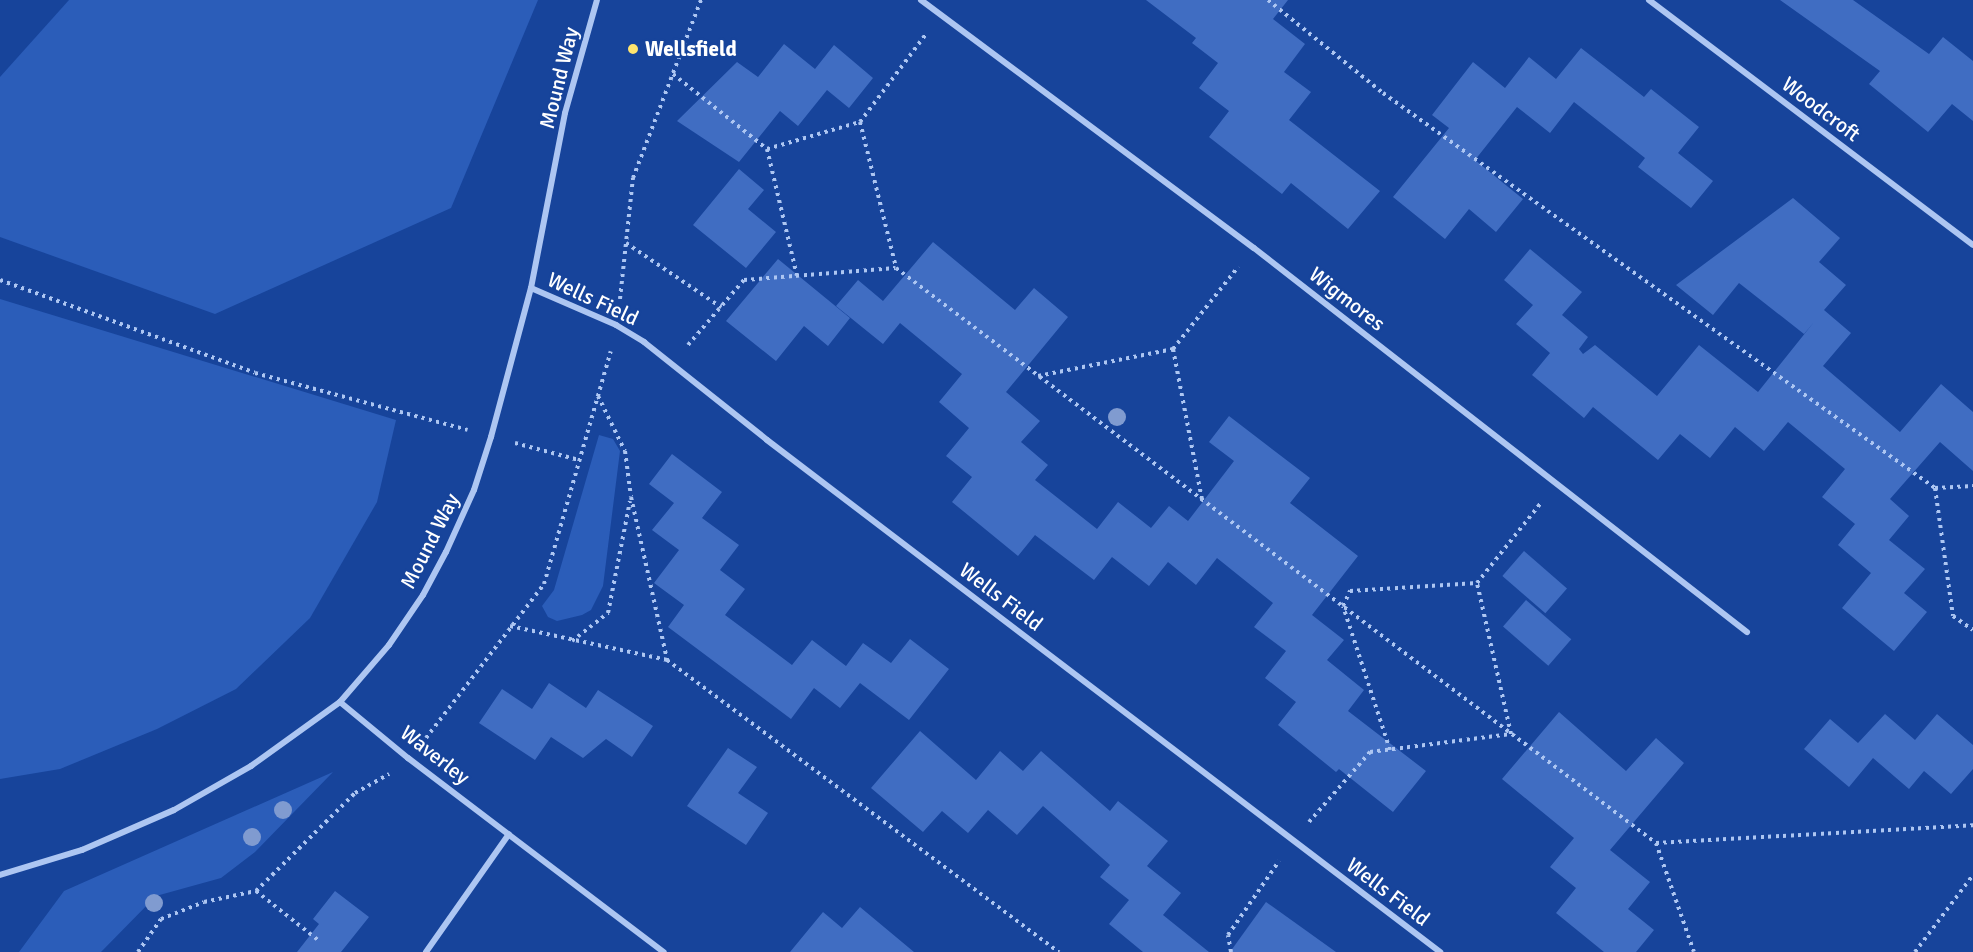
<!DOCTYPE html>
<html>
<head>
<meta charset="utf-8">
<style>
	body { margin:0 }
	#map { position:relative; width:1973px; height:952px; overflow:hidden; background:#17449b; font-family:Signika,sans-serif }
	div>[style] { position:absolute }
	.green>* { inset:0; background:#2b5db9 }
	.building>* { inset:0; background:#406dc2; transform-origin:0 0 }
	.path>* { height:4px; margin-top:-2px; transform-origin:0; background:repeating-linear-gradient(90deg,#adc6f2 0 3px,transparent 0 7.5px) }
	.minor>* { height:6px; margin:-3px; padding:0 3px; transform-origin:3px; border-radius:3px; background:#adc6f2 }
	.trees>* { width:18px; height:18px; margin:-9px; border-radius:50%; background:#809bd0 }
	.dots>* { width:16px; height:16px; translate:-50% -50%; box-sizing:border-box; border:3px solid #17449b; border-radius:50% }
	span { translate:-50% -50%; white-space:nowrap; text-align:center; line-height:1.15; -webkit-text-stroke:4.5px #17449b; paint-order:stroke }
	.poi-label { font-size:21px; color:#fff; font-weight:700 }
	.left { translate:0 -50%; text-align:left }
	.street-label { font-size:21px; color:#fff }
</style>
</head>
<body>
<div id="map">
	<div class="green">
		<div style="clip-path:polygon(69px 0,538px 0,451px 208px,215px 314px,0 237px,0 77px)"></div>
		<div style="clip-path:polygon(0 299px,396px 420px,377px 502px,310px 618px,236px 689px,157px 729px,60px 769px,0 779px)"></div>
		<div style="clip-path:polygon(599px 435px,613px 439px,620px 451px,603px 586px,591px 610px,582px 615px,557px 621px,548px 617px,542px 606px,554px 590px)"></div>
		<div style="clip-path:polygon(333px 772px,255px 852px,221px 878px,156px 896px,101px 952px,19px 952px,64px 891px)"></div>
	</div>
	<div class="building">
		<div style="clip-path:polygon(1146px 0,1288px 0,1273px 19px,1305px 44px,1284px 72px,1311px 92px,1289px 120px,1380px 191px,1348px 229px,1291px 183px,1282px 194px,1209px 137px,1229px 111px,1199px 88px,1218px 63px,1192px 43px,1196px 38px)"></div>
		<div style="clip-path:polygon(1780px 0,1853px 0,1929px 54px,1943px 37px,1973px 61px,1973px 121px,1952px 104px,1928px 132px,1869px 84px,1880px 71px)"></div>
		<div style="clip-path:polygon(784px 44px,815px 69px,834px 45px,873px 78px,849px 108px,827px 90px,798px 126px,780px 111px,739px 162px,677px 121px,737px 62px,758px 77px)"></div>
		<div style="clip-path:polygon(1581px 48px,1644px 97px,1651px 89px,1699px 127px,1678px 153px,1713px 181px,1691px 208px,1638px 167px,1645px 158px,1574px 102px,1550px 133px,1517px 107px,1475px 160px,1523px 199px,1496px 232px,1469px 209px,1445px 239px,1393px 197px,1449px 128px,1432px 115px,1473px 62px,1505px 88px,1529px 57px,1556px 79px)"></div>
		<div style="clip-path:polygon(739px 169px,764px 190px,748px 209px,776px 232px,746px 268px,693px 225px)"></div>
		<div style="clip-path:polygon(1793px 198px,1840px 238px,1819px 262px,1846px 285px,1824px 310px,1851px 333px,1823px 366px,1900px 432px,1941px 384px,1973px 412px,1973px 471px,1940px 442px,1890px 499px,1909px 516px,1889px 540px,1925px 569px,1904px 593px,1927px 612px,1894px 651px,1842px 608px,1871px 573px,1838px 545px,1855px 524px,1822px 497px,1845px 469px,1788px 422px,1764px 451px,1735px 427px,1710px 458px,1680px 434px,1658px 460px,1593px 407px,1584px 418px,1532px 375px,1550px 353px,1516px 324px,1533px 305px,1504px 280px,1530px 249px,1582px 292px,1562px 315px,1588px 337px,1579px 349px,1583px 354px,1595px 345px,1657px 396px,1699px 345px,1758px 392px,1814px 322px,1804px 334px,1739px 283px,1713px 315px,1676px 285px)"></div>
		<div style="clip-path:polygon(933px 242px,1015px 310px,1034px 288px,1068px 317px,1006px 392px,1040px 421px,1021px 442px,1048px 465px,1035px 480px,1097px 529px,1118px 502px,1151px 528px,1169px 506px,1188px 521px,1234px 461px,1209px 442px,1229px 416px,1310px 478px,1290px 503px,1272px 489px,1358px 556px,1312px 615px,1344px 640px,1327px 660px,1364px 690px,1348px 711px,1426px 771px,1393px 812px,1339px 769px,1336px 772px,1278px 725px,1296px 702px,1265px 678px,1286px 651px,1254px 627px,1273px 603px,1217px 558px,1196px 585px,1168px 562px,1149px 586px,1112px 557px,1094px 580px,1035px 535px,1018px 556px,952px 502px,972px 477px,946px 456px,969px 428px,939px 402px,962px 374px,900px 323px,883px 344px,836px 306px,858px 280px,883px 301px)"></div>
		<div style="clip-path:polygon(778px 259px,850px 318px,828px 346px,804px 326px,776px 361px,726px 321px)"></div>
		<div style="clip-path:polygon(672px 454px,722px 492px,702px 518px,739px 545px,720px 570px,745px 589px,725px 615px,792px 665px,812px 640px,846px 666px,863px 643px,891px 663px,910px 639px,949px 669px,909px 720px,860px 683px,840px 708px,814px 688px,791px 719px,668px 627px,684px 605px,654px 583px,679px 550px,652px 530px,674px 503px,649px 484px)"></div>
		<div style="left:1524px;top:551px;width:57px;height:33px;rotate:41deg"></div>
		<div style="left:1526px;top:600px;width:60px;height:35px;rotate:41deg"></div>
		<div style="clip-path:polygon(549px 683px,586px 708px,598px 690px,653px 726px,632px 757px,606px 739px,583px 758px,551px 737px,535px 760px,479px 723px,502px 689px,532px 709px)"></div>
		<div style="clip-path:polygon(1559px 712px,1626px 771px,1656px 738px,1684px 763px,1610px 850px,1650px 882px,1628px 909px,1654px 930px,1636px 952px,1604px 952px,1556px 913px,1576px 888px,1550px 867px,1574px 838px,1502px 779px)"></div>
		<div style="clip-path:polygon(1885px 714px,1915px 740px,1937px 714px,1973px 745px,1973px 769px,1951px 794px,1924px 771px,1909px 789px,1873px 758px,1849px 787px,1804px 749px,1830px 719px,1858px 743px)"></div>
		<div style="clip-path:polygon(920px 731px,976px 780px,1000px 751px,1023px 771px,1041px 751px,1110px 811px,1118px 801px,1168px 841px,1147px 866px,1181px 893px,1163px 915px,1209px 952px,1143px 952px,1109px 924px,1129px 900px,1100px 877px,1110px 865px,1043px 806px,1017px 835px,988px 810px,968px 833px,942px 811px,923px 832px,871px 788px)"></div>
		<div style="clip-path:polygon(728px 748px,757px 767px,738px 793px,768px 813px,746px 845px,687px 806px)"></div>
		<div style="clip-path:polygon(335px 891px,369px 917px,341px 952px,297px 952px,319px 924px,313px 919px)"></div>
		<div style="clip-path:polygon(1266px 902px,1336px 952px,1230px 952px)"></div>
		<div style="clip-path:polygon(860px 907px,914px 952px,790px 952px,823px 912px,842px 928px)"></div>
	</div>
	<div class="path">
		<div style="left:1268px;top:0;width:148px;rotate:39deg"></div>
		<div style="left:1383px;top:93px;width:679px;rotate:35.59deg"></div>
		<div style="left:1935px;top:488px;width:38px;rotate:-3deg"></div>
		<div style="left:673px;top:74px;width:120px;rotate:38.6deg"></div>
		<div style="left:767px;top:149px;width:130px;rotate:76.7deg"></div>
		<div style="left:860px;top:122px;width:110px;rotate:-53.1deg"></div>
		<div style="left:767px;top:149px;width:97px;rotate:-16.2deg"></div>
		<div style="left:860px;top:122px;width:150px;rotate:76.1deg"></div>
		<div style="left:626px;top:243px;width:115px;rotate:34deg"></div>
		<div style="left:0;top:280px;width:271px;rotate:20deg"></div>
		<div style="left:255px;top:373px;width:220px;rotate:15deg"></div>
		<div style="left:620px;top:299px;width:122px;rotate:-83.9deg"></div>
		<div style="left:633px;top:178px;width:191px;rotate:-69.1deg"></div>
		<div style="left:688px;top:345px;width:86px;rotate:-49.3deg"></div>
		<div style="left:744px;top:280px;width:152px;rotate:-4.5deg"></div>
		<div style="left:896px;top:268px;width:953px;rotate:37.11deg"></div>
		<div style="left:1656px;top:843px;width:318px;rotate:-3.2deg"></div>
		<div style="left:1173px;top:349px;width:105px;rotate:-51.6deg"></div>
		<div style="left:1038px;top:376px;width:138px;rotate:-11.3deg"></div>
		<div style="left:1173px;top:349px;width:154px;rotate:79.1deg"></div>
		<div style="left:598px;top:396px;width:61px;rotate:63.9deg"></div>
		<div style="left:625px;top:451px;width:46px;rotate:82.6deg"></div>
		<div style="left:631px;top:497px;width:167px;rotate:77.5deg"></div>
		<div style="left:515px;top:443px;width:66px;rotate:14.9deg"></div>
		<div style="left:1935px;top:488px;width:129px;rotate:82deg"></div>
		<div style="left:1953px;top:616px;width:24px;rotate:35deg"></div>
		<div style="left:510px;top:626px;width:161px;rotate:12.2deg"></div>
		<div style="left:667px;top:660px;width:489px;rotate:36.7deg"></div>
		<div style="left:572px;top:641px;width:46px;rotate:-37.9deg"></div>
		<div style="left:608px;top:613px;width:114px;rotate:-78.9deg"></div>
		<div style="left:426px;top:738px;width:194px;rotate:-52.5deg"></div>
		<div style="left:544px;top:584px;width:242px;rotate:-74deg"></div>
		<div style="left:1390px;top:750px;width:151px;rotate:-108.1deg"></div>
		<div style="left:1343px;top:606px;width:17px;rotate:-65deg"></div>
		<div style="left:1350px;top:591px;width:127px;rotate:-3.6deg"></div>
		<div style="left:1477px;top:583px;width:101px;rotate:-51.4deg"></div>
		<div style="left:1309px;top:822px;width:93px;rotate:-48.9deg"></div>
		<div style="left:1370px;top:752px;width:142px;rotate:-7.3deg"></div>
		<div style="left:1511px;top:734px;width:155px;rotate:-102.7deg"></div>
		<div style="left:1656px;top:843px;width:115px;rotate:70.8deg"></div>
		<div style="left:256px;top:891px;width:79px;rotate:38.3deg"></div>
		<div style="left:138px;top:952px;width:40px;rotate:-55.1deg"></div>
		<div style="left:161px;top:919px;width:46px;rotate:-21.6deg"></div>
		<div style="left:204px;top:902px;width:53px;rotate:-11.9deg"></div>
		<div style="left:256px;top:891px;width:139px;rotate:-44.7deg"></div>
		<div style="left:355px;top:793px;width:39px;rotate:-29deg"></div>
		<div style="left:1231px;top:952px;width:17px;rotate:-100deg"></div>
		<div style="left:1228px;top:935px;width:90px;rotate:-55.4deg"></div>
		<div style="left:1915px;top:952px;width:96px;rotate:-53deg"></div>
	</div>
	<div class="minor">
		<div style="left:921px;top:0;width:415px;rotate:36.7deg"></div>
		<div style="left:1254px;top:248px;width:625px;rotate:37.92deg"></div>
		<div style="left:1649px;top:0;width:406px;rotate:37.1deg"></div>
		<div style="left:531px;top:288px;width:93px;rotate:23.5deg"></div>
		<div style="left:616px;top:325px;width:33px;rotate:31deg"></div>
		<div style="left:644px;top:342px;width:157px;rotate:38.5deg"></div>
		<div style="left:767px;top:440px;width:846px;rotate:37.26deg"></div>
		<div style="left:340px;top:702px;width:88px;rotate:39.5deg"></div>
		<div style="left:408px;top:758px;width:321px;rotate:37.2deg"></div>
		<div style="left:0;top:875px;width:86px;rotate:-17deg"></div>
		<div style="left:82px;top:850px;width:100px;rotate:-23.5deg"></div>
		<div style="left:174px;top:810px;width:89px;rotate:-29.7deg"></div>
		<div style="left:251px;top:766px;width:110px;rotate:-35.7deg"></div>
		<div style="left:340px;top:702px;width:75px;rotate:-49.3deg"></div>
		<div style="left:389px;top:645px;width:60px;rotate:-55.8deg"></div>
		<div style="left:423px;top:595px;width:49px;rotate:-61.9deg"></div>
		<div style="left:446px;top:552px;width:68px;rotate:-65.7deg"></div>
		<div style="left:474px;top:490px;width:56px;rotate:-72.2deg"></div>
		<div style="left:491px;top:437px;width:154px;rotate:-75deg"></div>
		<div style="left:531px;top:288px;width:178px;rotate:-79deg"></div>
		<div style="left:565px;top:113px;width:117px;rotate:-74.2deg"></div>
		<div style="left:426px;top:952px;width:144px;rotate:-54.9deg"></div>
	</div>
	<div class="trees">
		<div style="left:1117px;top:417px"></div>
		<div style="left:283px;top:810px"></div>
		<div style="left:252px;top:837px"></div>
		<div style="left:154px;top:903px"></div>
	</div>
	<div class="dots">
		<div style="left:633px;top:49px;background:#ffe46e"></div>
	</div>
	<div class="poi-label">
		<span class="left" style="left:645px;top:49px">Wellsfield</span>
	</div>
	<div class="street-label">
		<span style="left:559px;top:78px;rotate:-76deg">Mound Way</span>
		<span style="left:1821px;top:109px;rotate:37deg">Woodcroft</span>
		<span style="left:593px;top:299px;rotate:25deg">Wells Field</span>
		<span style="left:1347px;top:299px;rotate:38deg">Wigmores</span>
		<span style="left:430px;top:541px;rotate:-63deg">Mound Way</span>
		<span style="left:1001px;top:597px;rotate:37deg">Wells Field</span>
		<span style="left:435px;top:755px;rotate:38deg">Waverley</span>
		<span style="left:1388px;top:892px;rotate:37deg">Wells Field</span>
	</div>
</div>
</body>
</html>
